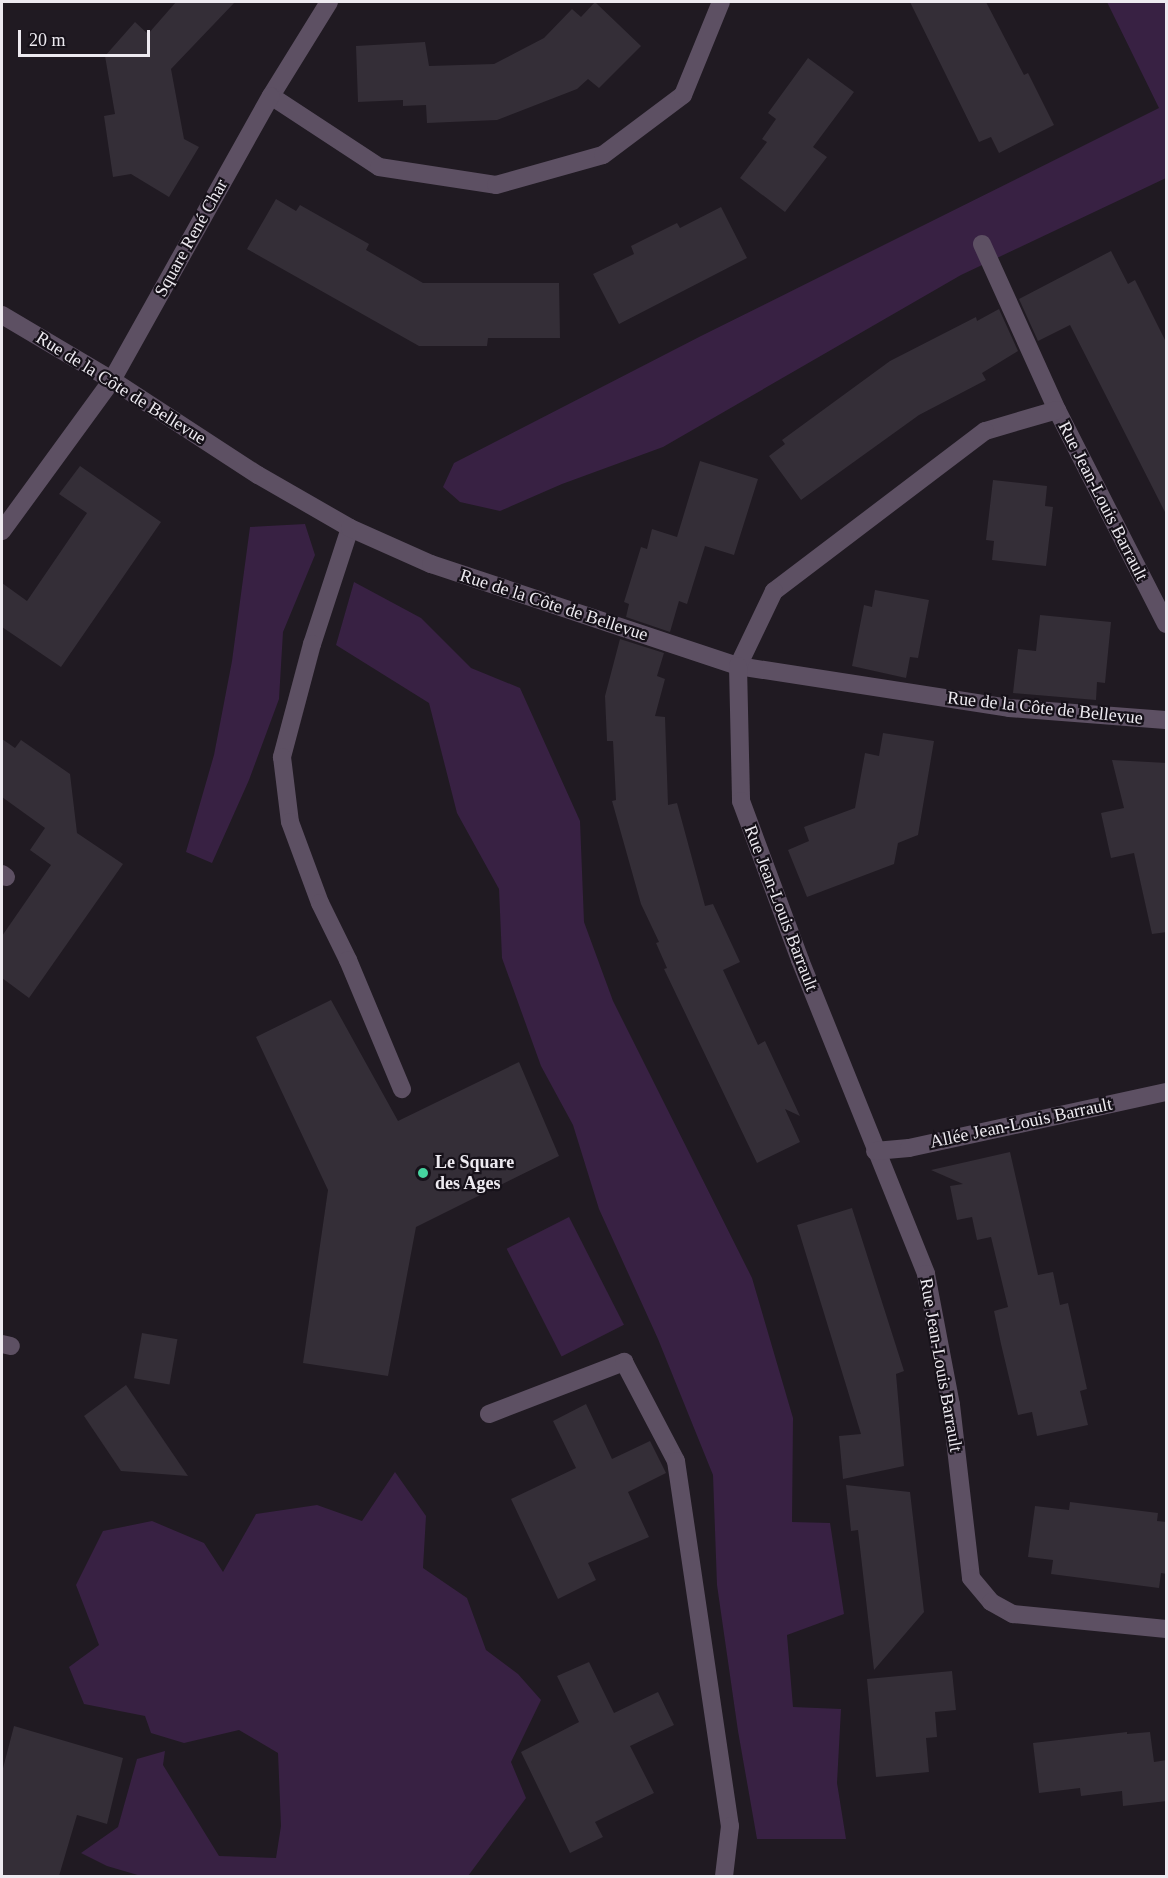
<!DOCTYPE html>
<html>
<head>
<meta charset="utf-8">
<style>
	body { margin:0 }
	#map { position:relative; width:1168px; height:1878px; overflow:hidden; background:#201a22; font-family:"Times New Roman",serif }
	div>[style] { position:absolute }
	.green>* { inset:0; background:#382143; transform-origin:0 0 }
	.building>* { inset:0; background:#342e37; transform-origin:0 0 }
	.lane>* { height:18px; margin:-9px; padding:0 9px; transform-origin:9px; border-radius:9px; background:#5d5063 }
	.street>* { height:18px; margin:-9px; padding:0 9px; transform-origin:9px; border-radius:9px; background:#5d5063 }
	.dots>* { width:16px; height:16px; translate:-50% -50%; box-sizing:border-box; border:3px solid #161119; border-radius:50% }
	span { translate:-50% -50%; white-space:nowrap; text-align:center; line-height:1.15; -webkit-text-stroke:4.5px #161119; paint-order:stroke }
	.street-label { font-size:18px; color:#edeaf0 }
	.poi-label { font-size:18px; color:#edeaf0; font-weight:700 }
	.left { translate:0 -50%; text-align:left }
	.frame { position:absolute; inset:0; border:3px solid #edeaf0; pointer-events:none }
	.scale { position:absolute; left:18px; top:30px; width:132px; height:27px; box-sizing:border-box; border:3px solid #edeaf0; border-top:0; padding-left:8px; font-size:18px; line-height:21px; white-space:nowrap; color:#edeaf0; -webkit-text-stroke:4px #161119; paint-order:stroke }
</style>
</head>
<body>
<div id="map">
	<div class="green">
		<div style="clip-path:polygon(1107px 2px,1166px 2px,1166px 178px,961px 275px,663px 447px,562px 484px,500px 511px,460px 502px,443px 487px,454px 463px,701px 336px,1159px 108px)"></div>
		<div style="clip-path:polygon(305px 524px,315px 555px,283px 632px,279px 699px,249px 780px,212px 863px,186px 852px,214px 755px,232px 661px,250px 527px)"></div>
		<div style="clip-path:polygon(354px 582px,421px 618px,471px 668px,520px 688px,580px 821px,584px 922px,613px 1001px,752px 1278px,793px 1418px,792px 1522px,830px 1523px,844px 1614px,787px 1635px,793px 1707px,841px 1709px,837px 1783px,846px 1839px,757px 1839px,738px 1731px,717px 1585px,713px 1475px,658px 1339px,599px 1209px,573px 1125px,541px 1066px,502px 958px,499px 889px,457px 813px,429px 703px,336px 645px)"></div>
		<div style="left:569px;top:1217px;width:121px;height:70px;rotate:63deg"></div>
		<div style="clip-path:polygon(395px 1472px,426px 1516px,423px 1568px,467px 1598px,486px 1650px,518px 1674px,541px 1700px,511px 1762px,526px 1798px,468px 1876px,141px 1876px,107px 1866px,81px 1853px,118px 1827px,137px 1759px,165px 1751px,163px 1765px,219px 1856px,276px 1858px,281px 1826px,278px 1753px,239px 1730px,184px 1743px,151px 1733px,145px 1716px,84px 1704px,69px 1667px,99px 1645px,76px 1585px,103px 1531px,152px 1521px,204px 1543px,223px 1572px,256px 1514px,317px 1505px,362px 1521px)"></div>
	</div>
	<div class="building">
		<div style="clip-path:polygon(176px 2px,235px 2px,171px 69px,184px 139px,199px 147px,169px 197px,131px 174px,113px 177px,104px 116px,115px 114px,105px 56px,135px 22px,148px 34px)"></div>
		<div style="clip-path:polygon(595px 2px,641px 46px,599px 88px,588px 79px,577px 89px,497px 120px,427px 123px,426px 105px,403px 106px,403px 100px,358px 102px,356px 46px,425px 42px,429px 66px,494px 64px,544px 38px,572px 9px,581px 17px)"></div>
		<div style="clip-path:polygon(910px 2px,986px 2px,1024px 75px,1028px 73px,1054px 125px,999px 153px,991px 137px,979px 142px)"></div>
		<div style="clip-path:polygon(808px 58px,854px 92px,813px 147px,827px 157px,785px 212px,740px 178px,767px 142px,762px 139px,776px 119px,768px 113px)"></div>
		<div style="clip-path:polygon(276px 199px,296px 211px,300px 205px,369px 244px,366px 250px,423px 283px,559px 283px,560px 338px,488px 338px,487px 346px,419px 346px,247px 249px)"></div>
		<div style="clip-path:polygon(721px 207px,747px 258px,619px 324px,593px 274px,634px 254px,631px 246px,677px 223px,680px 228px)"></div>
		<div style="clip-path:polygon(1111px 251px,1128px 284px,1135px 280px,1167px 344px,1167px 516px,1070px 325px,1038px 341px,1019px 299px)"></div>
		<div style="clip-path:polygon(999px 309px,1018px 351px,982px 373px,986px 380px,919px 415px,801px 500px,769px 456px,785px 444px,782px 440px,890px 361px,976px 317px,977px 321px)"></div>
		<div style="clip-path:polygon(700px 461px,758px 479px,734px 555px,705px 546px,687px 604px,679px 601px,670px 632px,626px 617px,629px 604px,624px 602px,641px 547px,647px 549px,652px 529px,677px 537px)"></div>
		<div style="clip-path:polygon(80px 466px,161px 522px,61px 667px,2px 627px,2px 583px,27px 601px,87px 513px,59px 494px)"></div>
		<div style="clip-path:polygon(993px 480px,1047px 486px,1045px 506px,1053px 507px,1046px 566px,992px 560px,994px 541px,986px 540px)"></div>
		<div style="clip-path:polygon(875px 590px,929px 600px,918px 658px,910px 657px,906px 678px,852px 666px,864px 605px,872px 607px)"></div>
		<div style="clip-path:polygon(1040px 615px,1111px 622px,1105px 683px,1097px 682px,1096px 700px,1013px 693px,1018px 649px,1036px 651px)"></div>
		<div style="clip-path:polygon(620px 639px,664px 653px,657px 676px,665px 679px,655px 716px,665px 717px,668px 805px,677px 803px,705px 906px,713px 904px,740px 962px,723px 970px,758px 1045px,765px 1041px,800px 1116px,785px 1109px,800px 1142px,757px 1163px,664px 969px,667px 968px,656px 943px,659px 942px,641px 904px,612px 801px,616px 800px,613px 741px,607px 741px,605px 696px)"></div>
		<div style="clip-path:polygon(883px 733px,934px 741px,918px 835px,898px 843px,894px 864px,807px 897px,788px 850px,809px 841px,804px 827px,855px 808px,865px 753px,879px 756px)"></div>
		<div style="clip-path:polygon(2px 739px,15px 748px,21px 740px,70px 774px,77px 833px,123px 864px,29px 998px,2px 978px,2px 936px,51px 865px,30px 850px,45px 828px,2px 797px)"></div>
		<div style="clip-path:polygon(1112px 760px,1167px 763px,1167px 932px,1152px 934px,1134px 853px,1111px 858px,1101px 813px,1124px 808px)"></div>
		<div style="clip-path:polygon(331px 1000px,398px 1121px,519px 1062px,559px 1156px,416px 1227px,388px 1376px,303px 1363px,328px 1190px,256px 1037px)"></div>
		<div style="clip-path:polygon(1010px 1152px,1038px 1275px,1053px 1272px,1060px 1305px,1068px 1303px,1087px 1389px,1080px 1391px,1088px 1425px,1037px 1436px,1032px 1412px,1018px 1415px,1001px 1344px,994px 1311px,1008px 1307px,991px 1237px,977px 1240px,972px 1217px,957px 1220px,950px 1186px,963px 1184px,931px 1170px)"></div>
		<div style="clip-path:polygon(852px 1208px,904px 1371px,896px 1374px,904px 1466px,843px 1479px,839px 1436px,861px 1434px,797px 1225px)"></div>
		<div style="left:142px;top:1333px;width:36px;height:46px;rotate:10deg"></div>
		<div style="clip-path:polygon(126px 1385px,188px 1476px,121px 1471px,84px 1416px)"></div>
		<div style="clip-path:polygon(586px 1404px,612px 1459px,650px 1441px,666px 1473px,628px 1492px,649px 1537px,588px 1563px,596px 1580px,558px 1599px,511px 1499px,576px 1468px,553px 1421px)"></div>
		<div style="clip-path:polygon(846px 1485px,910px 1492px,924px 1612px,874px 1670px,858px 1530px,851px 1531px)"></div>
		<div style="clip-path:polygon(1070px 1502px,1158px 1513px,1157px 1521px,1167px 1522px,1167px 1574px,1161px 1573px,1159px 1588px,1051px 1574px,1053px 1560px,1028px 1557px,1035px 1506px,1069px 1510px)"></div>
		<div style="clip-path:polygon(589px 1662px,614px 1713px,658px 1692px,674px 1725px,630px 1746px,654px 1793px,595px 1822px,603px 1837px,570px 1853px,521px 1752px,579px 1722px,557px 1676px)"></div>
		<div style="clip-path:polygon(952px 1671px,956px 1710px,935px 1712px,937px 1737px,926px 1738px,929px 1772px,876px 1777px,867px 1679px)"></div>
		<div style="clip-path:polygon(14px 1726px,123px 1758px,107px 1824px,77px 1815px,59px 1876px,2px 1876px,2px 1772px)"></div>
		<div style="clip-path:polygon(1127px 1732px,1127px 1734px,1150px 1732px,1154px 1762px,1167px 1760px,1167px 1801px,1123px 1806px,1122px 1791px,1081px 1796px,1080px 1788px,1039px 1793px,1033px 1743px)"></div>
	</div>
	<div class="lane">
		<div style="left:982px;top:244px;width:182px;rotate:65.7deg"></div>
		<div style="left:350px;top:528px;width:122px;rotate:108.1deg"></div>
		<div style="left:312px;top:644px;width:117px;rotate:104.9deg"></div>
		<div style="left:282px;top:757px;width:65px;rotate:83deg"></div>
		<div style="left:290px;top:822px;width:86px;rotate:69.7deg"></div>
		<div style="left:320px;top:903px;width:64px;rotate:63.8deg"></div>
		<div style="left:348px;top:960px;width:140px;rotate:67.3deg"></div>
		<div style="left:489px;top:1414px;width:145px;rotate:-21.1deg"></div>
		<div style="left:624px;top:1362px;width:112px;rotate:62.3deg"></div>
		<div style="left:676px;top:1461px;width:369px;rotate:81.6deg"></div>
		<div style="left:730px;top:1826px;width:50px;rotate:96.8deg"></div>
	</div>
	<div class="street">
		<div style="left:329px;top:2px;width:110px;rotate:121.7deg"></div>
		<div style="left:271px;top:96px;width:129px;rotate:33.3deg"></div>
		<div style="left:379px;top:167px;width:118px;rotate:8.7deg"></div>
		<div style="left:496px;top:185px;width:111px;rotate:-15.7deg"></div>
		<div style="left:603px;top:155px;width:100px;rotate:-36.9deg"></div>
		<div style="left:683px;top:95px;width:100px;rotate:-67.8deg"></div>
		<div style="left:2px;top:315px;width:128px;rotate:30.6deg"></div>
		<div style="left:112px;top:380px;width:174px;rotate:33.1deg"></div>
		<div style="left:258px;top:475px;width:106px;rotate:29.9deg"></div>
		<div style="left:350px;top:528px;width:89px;rotate:24deg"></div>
		<div style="left:431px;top:564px;width:324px;rotate:18.4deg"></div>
		<div style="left:738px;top:666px;width:274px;rotate:8.8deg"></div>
		<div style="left:1009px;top:708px;width:157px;rotate:4.4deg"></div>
		<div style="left:2px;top:531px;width:187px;rotate:-53.9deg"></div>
		<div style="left:112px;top:380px;width:325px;rotate:-60.8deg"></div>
		<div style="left:1166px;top:624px;width:240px;rotate:-117deg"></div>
		<div style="left:1057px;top:410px;width:75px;rotate:163.7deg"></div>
		<div style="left:985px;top:431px;width:265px;rotate:142.8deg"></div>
		<div style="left:774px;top:591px;width:83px;rotate:115.6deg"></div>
		<div style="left:738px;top:666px;width:135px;rotate:88.7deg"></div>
		<div style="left:741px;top:801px;width:170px;rotate:69.6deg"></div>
		<div style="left:800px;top:960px;width:338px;rotate:68.1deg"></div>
		<div style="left:926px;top:1274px;width:133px;rotate:79.2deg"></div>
		<div style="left:951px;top:1405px;width:174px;rotate:83.4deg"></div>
		<div style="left:971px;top:1578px;width:31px;rotate:50deg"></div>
		<div style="left:991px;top:1602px;width:25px;rotate:29deg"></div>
		<div style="left:1013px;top:1614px;width:154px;rotate:5.6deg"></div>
		<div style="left:2px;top:874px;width:5px;rotate:37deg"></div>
		<div style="left:875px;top:1151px;width:34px;rotate:-5deg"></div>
		<div style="left:909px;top:1148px;width:263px;rotate:-12.3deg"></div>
		<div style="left:2px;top:1344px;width:9px;rotate:13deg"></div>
	</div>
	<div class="dots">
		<div style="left:423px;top:1173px;background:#45d49f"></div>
	</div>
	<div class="street-label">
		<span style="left:191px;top:238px;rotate:-61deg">Square René Char</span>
		<span style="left:121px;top:388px;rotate:32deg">Rue de la Côte de Bellevue</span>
		<span style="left:1103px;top:501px;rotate:63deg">Rue Jean-Louis Barrault</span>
		<span style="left:554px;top:605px;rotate:18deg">Rue de la Côte de Bellevue</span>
		<span style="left:1045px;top:708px;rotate:6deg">Rue de la Côte de Bellevue</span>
		<span style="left:781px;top:908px;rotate:69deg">Rue Jean-Louis Barrault</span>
		<span style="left:1021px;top:1123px;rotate:-12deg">Allée Jean-Louis Barrault</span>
		<span style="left:941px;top:1365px;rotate:80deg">Rue Jean-Louis Barrault</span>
	</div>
	<div class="poi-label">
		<span class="left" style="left:435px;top:1173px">Le Square<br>des Ages</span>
	</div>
	<div class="frame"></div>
	<div class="scale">20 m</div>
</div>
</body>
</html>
